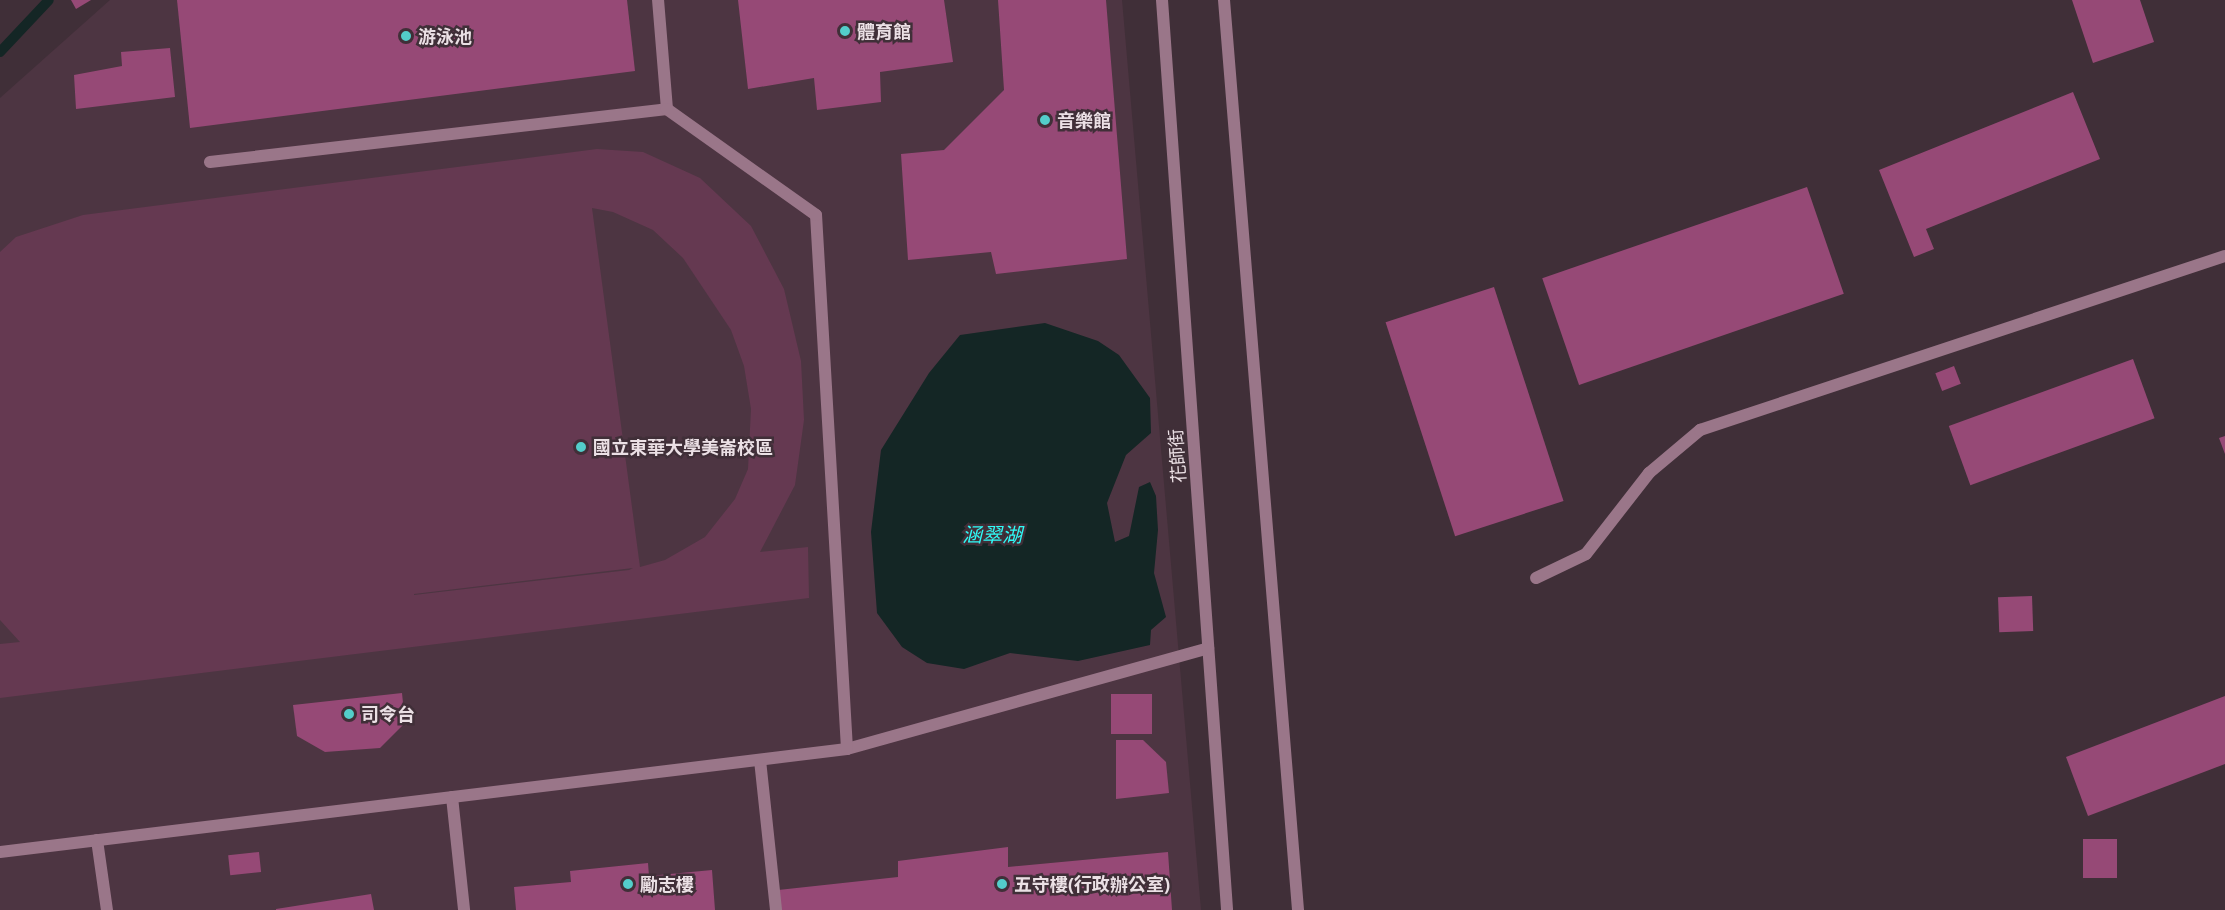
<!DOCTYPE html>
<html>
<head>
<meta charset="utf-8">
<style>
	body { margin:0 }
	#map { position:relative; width:2225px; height:910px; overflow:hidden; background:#402f38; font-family:"Noto Sans","Noto Sans TC",sans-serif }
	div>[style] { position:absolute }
	.built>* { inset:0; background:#4d3542 }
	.green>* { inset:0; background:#653951 }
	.water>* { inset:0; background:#142625 }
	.stream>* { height:10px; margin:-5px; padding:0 5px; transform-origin:5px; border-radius:5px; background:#142625 }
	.building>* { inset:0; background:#964976; transform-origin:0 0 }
	.service>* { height:12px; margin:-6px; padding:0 6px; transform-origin:6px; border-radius:6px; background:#9a7689 }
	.tertiary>* { height:12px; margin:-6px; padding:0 6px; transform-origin:6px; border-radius:6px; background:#9a7689 }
	.dots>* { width:16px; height:16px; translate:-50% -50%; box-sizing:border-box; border:3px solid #402f38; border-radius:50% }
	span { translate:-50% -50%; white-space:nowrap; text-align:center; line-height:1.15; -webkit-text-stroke:5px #402f38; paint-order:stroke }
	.poi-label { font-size:18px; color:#ebe0e5; font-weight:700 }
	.left { translate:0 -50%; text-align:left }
	.street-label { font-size:18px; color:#ebe0e5 }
	.water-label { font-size:20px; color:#2ffaf6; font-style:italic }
</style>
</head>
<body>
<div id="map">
	<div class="built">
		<div style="clip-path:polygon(110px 0,1122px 0,1201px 910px,0 910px,0 98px)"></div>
	</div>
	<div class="green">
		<div style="clip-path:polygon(evenodd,597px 149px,643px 152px,700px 178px,751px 226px,784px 289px,801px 361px,804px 420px,795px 485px,760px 552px,808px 547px,809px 598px,0 698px,0 644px,20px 642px,0 620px,0 252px,16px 237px,83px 215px,597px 149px,592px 208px,613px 212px,653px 230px,683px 258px,731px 330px,744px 366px,751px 409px,748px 469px,735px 499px,705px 537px,665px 560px,640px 567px,592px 208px,597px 149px,633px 568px,629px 570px,414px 595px,414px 594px,633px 568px)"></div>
	</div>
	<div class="water">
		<div style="clip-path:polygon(1045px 323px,1098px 341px,1119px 355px,1150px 398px,1151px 433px,1126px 455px,1107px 503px,1115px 542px,1129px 536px,1139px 487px,1150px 482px,1156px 496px,1158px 530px,1154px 573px,1166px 617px,1151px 630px,1150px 645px,1078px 661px,1010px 653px,964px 669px,927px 663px,902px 647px,877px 613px,871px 532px,881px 450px,929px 373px,960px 335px)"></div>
	</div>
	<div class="stream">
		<div style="left:0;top:52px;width:71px;rotate:-46.7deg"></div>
	</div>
	<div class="building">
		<div style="clip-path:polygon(71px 0,91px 0,76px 9px)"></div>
		<div style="clip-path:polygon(177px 0,627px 0,635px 71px,190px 128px)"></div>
		<div style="clip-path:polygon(738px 0,944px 0,953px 62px,880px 72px,881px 102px,817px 110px,814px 78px,748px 89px)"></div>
		<div style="clip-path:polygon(998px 0,1106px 0,1127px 259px,996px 274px,991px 252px,908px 260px,901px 154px,944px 150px,1004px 90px)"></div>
		<div style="clip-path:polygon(2072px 0,2140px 0,2154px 42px,2093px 63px)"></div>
		<div style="clip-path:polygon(170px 48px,175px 97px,76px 109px,74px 75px,122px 66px,121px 52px)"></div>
		<div style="clip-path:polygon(2073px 92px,2100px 159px,1926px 229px,1934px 249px,1914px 257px,1879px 170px)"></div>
		<div style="left:1807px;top:187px;width:113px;height:280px;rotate:71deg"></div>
		<div style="left:1494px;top:287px;width:225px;height:114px;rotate:72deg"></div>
		<div style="left:2133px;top:359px;width:63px;height:196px;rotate:70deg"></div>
		<div style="left:1954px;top:366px;width:19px;height:20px;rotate:69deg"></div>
		<div style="clip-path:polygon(2225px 436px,2225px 454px,2219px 438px)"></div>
		<div style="left:2032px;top:596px;width:35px;height:34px;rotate:88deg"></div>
		<div style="clip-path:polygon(402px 693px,405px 723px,380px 748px,325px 752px,297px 736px,293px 705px)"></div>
		<div style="left:1111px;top:694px;width:41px;height:40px"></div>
		<div style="clip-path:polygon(2225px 696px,2225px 764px,2088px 816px,2066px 757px)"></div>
		<div style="clip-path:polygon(1116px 740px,1143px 740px,1166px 762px,1169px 793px,1116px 799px)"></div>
		<div style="left:2083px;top:839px;width:34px;height:39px"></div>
		<div style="clip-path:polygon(1008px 847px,1008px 867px,1168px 852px,1172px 910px,771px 910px,769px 891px,898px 877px,898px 861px)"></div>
		<div style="left:259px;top:852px;width:20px;height:31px;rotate:84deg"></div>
		<div style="clip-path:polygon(648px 863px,649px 876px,712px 870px,715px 910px,516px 910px,514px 887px,571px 882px,570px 871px)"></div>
		<div style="clip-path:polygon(371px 894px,374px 910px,276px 910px,276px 909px)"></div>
	</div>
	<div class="service">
		<div style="left:1224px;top:0;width:913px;rotate:85.35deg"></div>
		<div style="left:210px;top:162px;width:460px;rotate:-6.6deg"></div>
		<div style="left:667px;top:109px;width:109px;rotate:-94.7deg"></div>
		<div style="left:1536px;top:578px;width:55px;rotate:-25.6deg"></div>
		<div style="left:1586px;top:554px;width:103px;rotate:-52.1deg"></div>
		<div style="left:1649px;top:473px;width:67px;rotate:-40.1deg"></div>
		<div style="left:1700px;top:430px;width:553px;rotate:-18.34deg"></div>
		<div style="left:847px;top:749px;width:375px;rotate:-15.6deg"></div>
		<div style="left:760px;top:760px;width:151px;rotate:83.9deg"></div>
		<div style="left:452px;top:797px;width:114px;rotate:83.9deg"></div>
		<div style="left:97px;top:840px;width:71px;rotate:81.9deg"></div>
		<div style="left:0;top:852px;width:853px;rotate:-6.93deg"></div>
		<div style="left:847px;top:749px;width:535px;rotate:-93.32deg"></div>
		<div style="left:816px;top:215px;width:183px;rotate:-144.6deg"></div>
	</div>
	<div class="tertiary">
		<div style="left:1162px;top:0;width:912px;rotate:85.91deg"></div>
	</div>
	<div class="dots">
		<div style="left:845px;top:31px;background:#53cdca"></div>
		<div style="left:406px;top:36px;background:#53cdca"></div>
		<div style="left:1045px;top:120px;background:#53cdca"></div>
		<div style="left:581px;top:447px;background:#53cdca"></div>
		<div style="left:349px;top:714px;background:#53cdca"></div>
		<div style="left:628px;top:884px;background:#53cdca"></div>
		<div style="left:1002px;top:884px;background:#53cdca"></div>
	</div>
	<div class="poi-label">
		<span class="left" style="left:857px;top:31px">體育館</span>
		<span class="left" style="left:418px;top:36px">游泳池</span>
		<span class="left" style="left:1057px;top:120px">音樂館</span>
		<span class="left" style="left:593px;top:447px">國立東華大學美崙校區</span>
		<span class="left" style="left:361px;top:714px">司令台</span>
		<span class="left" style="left:640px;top:884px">勵志樓</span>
		<span class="left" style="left:1014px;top:884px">五守樓(行政辦公室)</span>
	</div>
	<div class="street-label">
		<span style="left:1177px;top:456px;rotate:-94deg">花師街</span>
	</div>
	<div class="water-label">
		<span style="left:992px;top:534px">涵翠湖</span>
	</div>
</div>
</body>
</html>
